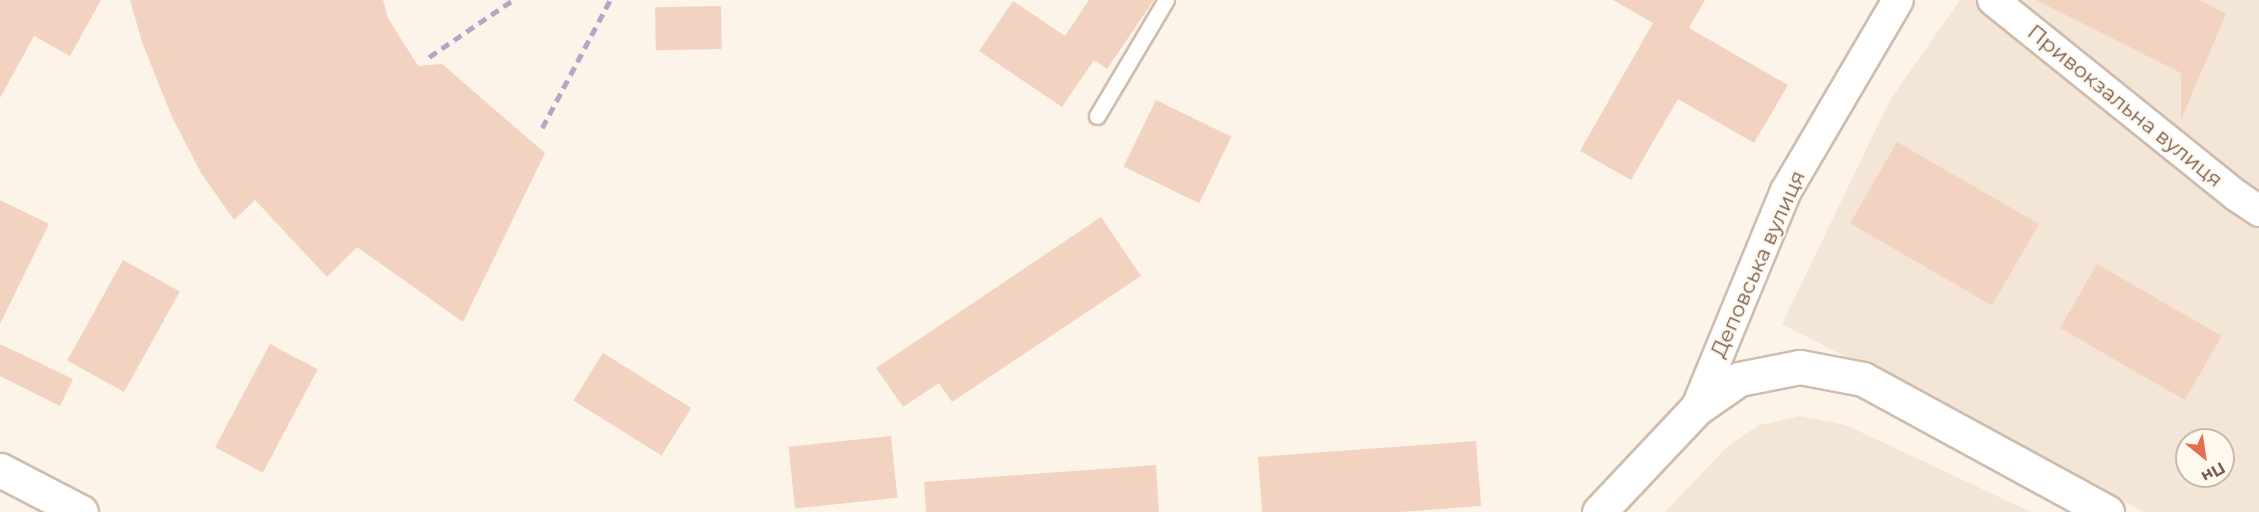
<!DOCTYPE html>
<html>
<head>
<meta charset="utf-8">
<style>
	body { margin:0 }
	#map { position:relative; width:2259px; height:512px; overflow:hidden; background:#fcf4e8; font-family:Montserrat,sans-serif }
	div>[style] { position:absolute }
	.residential>* { inset:0; background:#f4e6d6 }
	.building>* { inset:0; background:#f2d3bf; transform-origin:0 0 }
	.roads { filter:drop-shadow(2px 0 #cfbcae) drop-shadow(-2px 0 #cfbcae) drop-shadow(0 2px #cfbcae) drop-shadow(0 -2px #cfbcae) }
	.service>* { height:15px; margin:-7.5px; padding:0 7.5px; transform-origin:7.5px; border-radius:7.5px; background:#fff }
	.minor>* { height:30px; margin:-15px; padding:0 15px; transform-origin:15px; border-radius:15px; background:#fff }
	.secondary>* { height:33px; margin:-16.5px; padding:0 16.5px; transform-origin:16.5px; border-radius:16.5px; background:#fff }
	.rail>* { height:4.5px; margin-top:-2.25px; transform-origin:0; background:repeating-linear-gradient(90deg,#b7a5c7 0 9px,transparent 0 15px) }
	span { translate:-50% -50%; white-space:nowrap; text-align:center; line-height:1.15; -webkit-text-stroke:4.5px #fff8ee; paint-order:stroke }
	.street-label { font-size:21px; color:#775a4c }
	.north { position:absolute; left:2175px; top:428px; width:60px; height:60px; box-sizing:border-box; background:#fff8ee; border:2px solid #c9b9ad; border-radius:50%; rotate:150deg; font-size:16px; font-weight:700; line-height:24px; text-align:center; color:#775a4c }
	.north::after { content:''; display:block; margin:auto; width:21px; height:27px; background:#e56e4e; clip-path:polygon(50% 0,100% 100%,50% 72%,0 100%) }
</style>
</head>
<body>
<div id="map">
	<div class="residential">
		<div style="clip-path:polygon(evenodd,1960px 0,2259px 0,2259px 512px,2144px 512px,1782px 324px,1890px 100px,1960px 0,2187px 440px,2223px 440px,2223px 476px,2187px 476px,2187px 440px)"></div>
		<div style="clip-path:polygon(1801px 416px,1846px 425px,2031px 512px,1665px 512px,1728px 446px,1759px 425px)"></div>
	</div>
	<div class="building">
		<div style="clip-path:polygon(0 0,101px 0,70px 56px,34px 36px,0 98px)"></div>
		<div style="clip-path:polygon(130px 0,383px 0,388px 18px,418px 66px,442px 64px,545px 153px,463px 322px,357px 247px,327px 277px,255px 200px,234px 220px,201px 173px,172px 117px,142px 42px)"></div>
		<div style="clip-path:polygon(1089px 0,1154px 0,1107px 69px,1094px 60px,1062px 107px,979px 51px,1013px 1px,1065px 36px)"></div>
		<div style="clip-path:polygon(1613px 0,1705px 0,1689px 28px,1788px 85px,1754px 143px,1678px 99px,1631px 180px,1580px 151px,1653px 23px)"></div>
		<div style="clip-path:polygon(2036px 0,2200px 0,2226px 14px,2181px 120px,2181px 73px)"></div>
		<div style="left:721px;top:6px;width:43px;height:66px;rotate:89deg"></div>
		<div style="left:1156px;top:100px;width:84px;height:74px;rotate:26deg"></div>
		<div style="left:1897px;top:142px;width:164px;height:94px;rotate:30deg"></div>
		<div style="clip-path:polygon(0 200px,49px 224px,0 324px)"></div>
		<div style="clip-path:polygon(1101px 217px,1141px 276px,952px 402px,939px 383px,903px 407px,876px 368px)"></div>
		<div style="left:123px;top:260px;width:65px;height:115px;rotate:29deg"></div>
		<div style="left:2097px;top:264px;width:144px;height:74px;rotate:30deg"></div>
		<div style="clip-path:polygon(0 344px,73px 379px,60px 406px,0 376px)"></div>
		<div style="left:270px;top:344px;width:54px;height:117px;rotate:28deg"></div>
		<div style="left:603px;top:353px;width:104px;height:56px;rotate:32deg"></div>
		<div style="left:891px;top:436px;width:62px;height:103px;rotate:84deg"></div>
		<div style="clip-path:polygon(1476px 441px,1481px 506px,1399px 512px,1262px 512px,1258px 457px)"></div>
		<div style="clip-path:polygon(1156px 465px,1159px 512px,926px 512px,924px 482px)"></div>
	</div>
	<div class="roads">
		<div class="service">
			<div style="left:1097px;top:116px;width:135px;rotate:-59.3deg"></div>
		</div>
		<div class="minor">
			<div style="left:1993px;top:0;width:313px;rotate:38.8deg"></div>
			<div style="left:2237px;top:196px;width:27px;rotate:34deg"></div>
			<div style="left:1696px;top:409px;width:236px;rotate:-67.6deg"></div>
			<div style="left:1786px;top:191px;width:221px;rotate:-59.6deg"></div>
		</div>
		<div class="secondary">
			<div style="left:0;top:470px;width:91px;rotate:27.4deg"></div>
			<div style="left:1599px;top:512px;width:141px;rotate:-46.7deg"></div>
			<div style="left:1696px;top:409px;width:52px;rotate:-34.9deg"></div>
			<div style="left:1739px;top:379px;width:62px;rotate:-11.1deg"></div>
			<div style="left:1800px;top:367px;width:64px;rotate:10.8deg"></div>
			<div style="left:1863px;top:379px;width:278px;rotate:28.6deg"></div>
		</div>
	</div>
	<div class="rail">
		<div style="left:429px;top:57px;width:102px;rotate:-34.2deg"></div>
		<div style="left:542px;top:128px;width:145px;rotate:-62deg"></div>
	</div>
	<div class="street-label">
		<span style="left:2125px;top:106px;rotate:39deg">Привокзальна вулиця</span>
		<span style="left:1758px;top:264px;rotate:-66deg">Деповська вулиця</span>
	</div>
	<div class="north">Пн</div>
</div>
</body>
</html>
